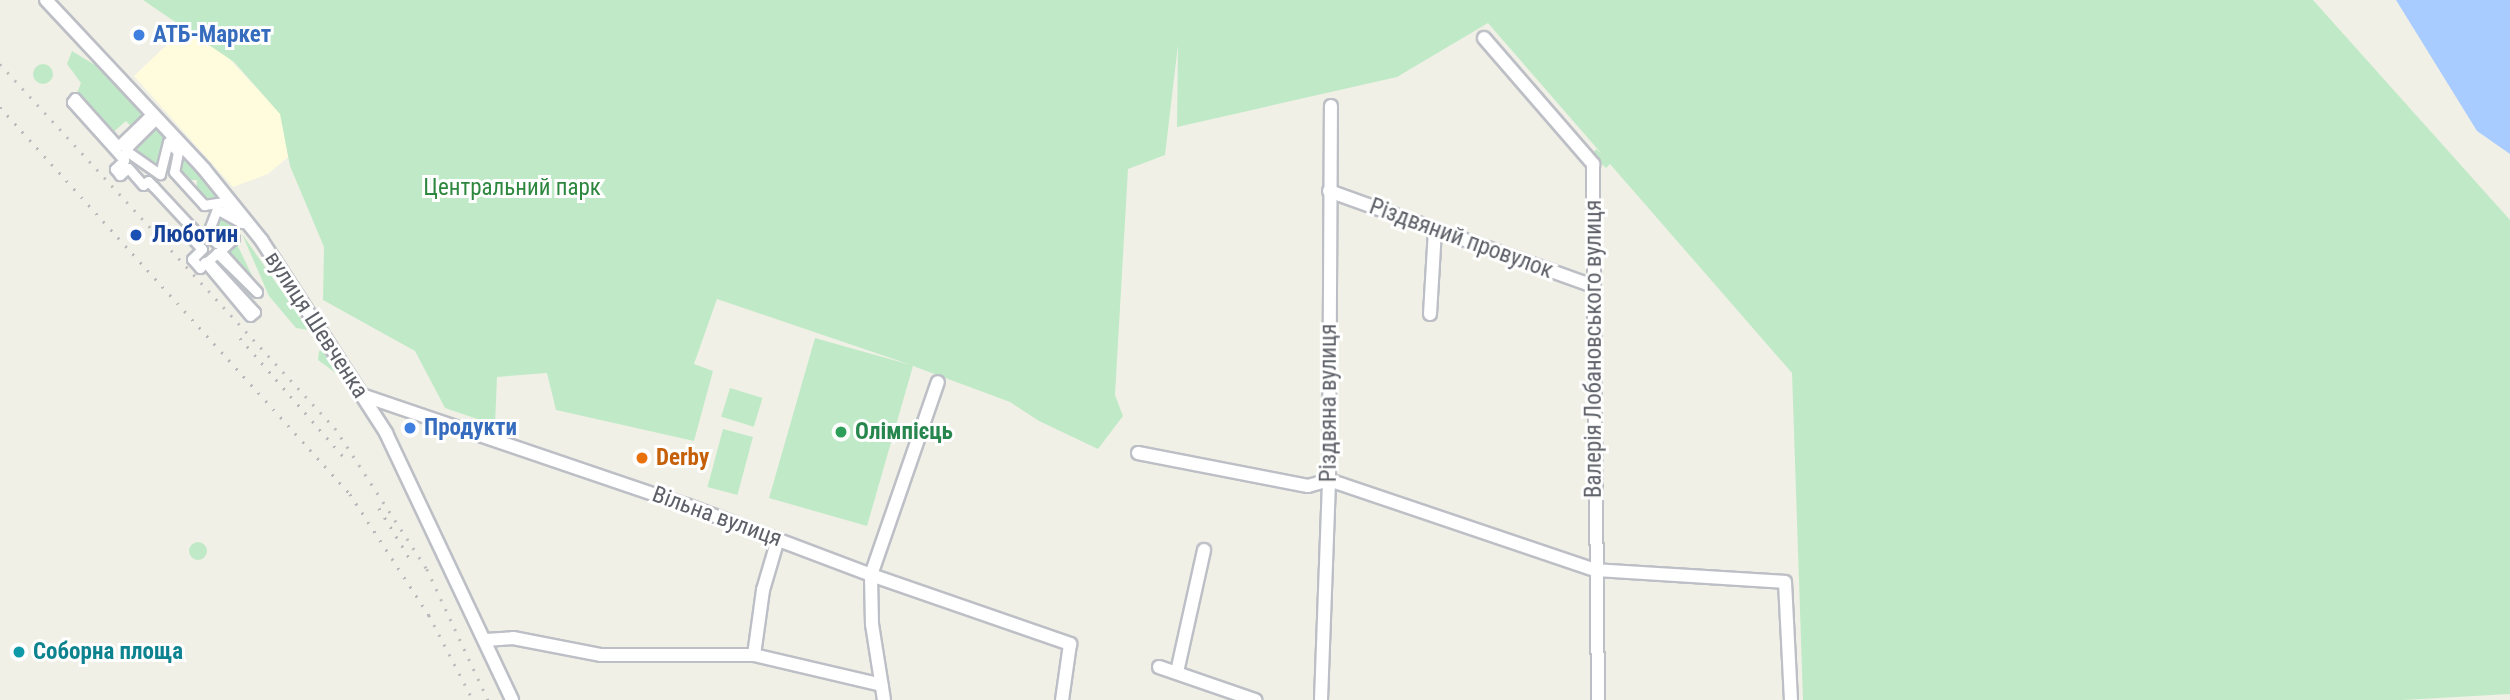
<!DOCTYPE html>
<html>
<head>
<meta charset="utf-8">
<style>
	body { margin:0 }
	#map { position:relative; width:2510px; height:700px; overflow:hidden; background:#f1f0e6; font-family:"Roboto Condensed",sans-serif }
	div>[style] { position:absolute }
	.commercial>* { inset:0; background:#fffcdd }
	.green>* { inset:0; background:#c0eac7; transform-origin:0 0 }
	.round { border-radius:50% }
	.water>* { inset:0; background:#a8ccff }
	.roads { filter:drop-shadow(2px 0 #bdbfc6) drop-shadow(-2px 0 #bdbfc6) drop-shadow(0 2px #bdbfc6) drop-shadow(0 -2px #bdbfc6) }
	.pedestrian>* { height:9px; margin:-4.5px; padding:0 4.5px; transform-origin:4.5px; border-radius:4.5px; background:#fff }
	.minor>* { height:12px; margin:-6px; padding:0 6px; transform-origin:6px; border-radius:6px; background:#fff }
	.rail>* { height:2.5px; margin-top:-1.25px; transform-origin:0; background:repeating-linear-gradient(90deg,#b9b9bb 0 2px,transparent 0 11px) }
	.dots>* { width:19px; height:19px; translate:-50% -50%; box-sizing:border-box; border:4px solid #fff; border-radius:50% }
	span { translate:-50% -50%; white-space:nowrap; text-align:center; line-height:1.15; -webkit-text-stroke:6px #fff; paint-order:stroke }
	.shop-label { font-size:23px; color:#366cbe; font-weight:700 }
	.left { translate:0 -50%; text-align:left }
	.park-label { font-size:23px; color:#2d873e }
	.transit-label { font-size:23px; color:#164399; font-weight:700 }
	.street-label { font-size:23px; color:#5d6068 }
	.leisure-label { font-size:23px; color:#27864d; font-weight:700 }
	.food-label { font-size:23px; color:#c56008; font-weight:700 }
	.culture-label { font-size:23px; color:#0d838f; font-weight:700 }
</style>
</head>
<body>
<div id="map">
	<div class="commercial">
		<div style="clip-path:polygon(204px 32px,281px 114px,288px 157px,268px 174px,233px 187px,134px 76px,172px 40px)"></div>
	</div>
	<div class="green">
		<div style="clip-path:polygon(143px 0,2313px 0,2510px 220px,2510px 694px,2403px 700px,1803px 700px,1792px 373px,1610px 164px,1606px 168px,1592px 155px,1596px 149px,1601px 153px,1488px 23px,1397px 77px,1177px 127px,1178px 45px,1165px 155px,1128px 169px,1115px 395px,1123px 416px,1098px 449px,1039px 421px,1010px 402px,913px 366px,867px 526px,769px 498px,815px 338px,911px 365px,717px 299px,694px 364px,713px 371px,694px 441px,556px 410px,547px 373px,497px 377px,495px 425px,445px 408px,415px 351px,323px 300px,324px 247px,290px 166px,280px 114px,234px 62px)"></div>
		<div style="clip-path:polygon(72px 51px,95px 65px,147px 118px,135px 131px,126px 121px,109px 136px,75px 98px,81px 83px,67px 64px)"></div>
		<div class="round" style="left:33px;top:64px;width:20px;height:20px"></div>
		<div style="clip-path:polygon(152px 123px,169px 142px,163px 171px,128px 152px)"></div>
		<div style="clip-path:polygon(178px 152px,224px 202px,204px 205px,196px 192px,197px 180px,185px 180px,174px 172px)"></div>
		<div style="clip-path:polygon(214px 212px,240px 225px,220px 242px,207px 235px)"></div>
		<div style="clip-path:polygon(242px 234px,309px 330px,296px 328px,269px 296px)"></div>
		<div style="clip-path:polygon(234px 238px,259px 290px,220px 251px)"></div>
		<div style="left:217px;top:253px;width:56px;height:12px;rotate:47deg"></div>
		<div style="clip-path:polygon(319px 351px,324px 351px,337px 374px,318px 360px)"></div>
		<div style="left:730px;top:388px;width:34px;height:30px;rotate:17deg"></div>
		<div style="left:723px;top:429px;width:31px;height:60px;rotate:15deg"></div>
		<div class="round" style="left:189px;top:542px;width:18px;height:18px"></div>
	</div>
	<div class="water">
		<div style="clip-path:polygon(2396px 0,2510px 0,2510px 154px,2477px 131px)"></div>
	</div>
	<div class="roads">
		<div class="pedestrian">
			<div style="left:75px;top:98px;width:64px;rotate:48.1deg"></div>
			<div style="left:118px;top:146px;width:40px;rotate:-44deg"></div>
			<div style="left:147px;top:118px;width:7px;rotate:45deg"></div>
			<div style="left:152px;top:123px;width:37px;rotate:135deg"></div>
			<div style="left:126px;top:149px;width:4px;rotate:56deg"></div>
			<div style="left:128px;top:152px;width:39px;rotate:35deg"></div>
			<div style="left:160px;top:174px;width:33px;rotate:-76deg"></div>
			<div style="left:168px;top:142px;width:14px;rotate:45deg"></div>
			<div style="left:178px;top:152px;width:20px;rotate:101deg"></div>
			<div style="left:174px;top:172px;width:45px;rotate:47.7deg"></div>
			<div style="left:204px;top:205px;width:20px;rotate:-9deg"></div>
			<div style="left:224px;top:202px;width:28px;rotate:49deg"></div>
			<div style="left:242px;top:223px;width:29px;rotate:-151deg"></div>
			<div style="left:217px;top:209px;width:28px;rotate:111deg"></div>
			<div style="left:207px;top:235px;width:13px;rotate:39deg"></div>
			<div style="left:217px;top:243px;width:12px;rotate:-35deg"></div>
			<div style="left:227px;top:236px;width:7px;rotate:16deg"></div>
			<div style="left:234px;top:238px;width:19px;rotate:137deg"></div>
			<div style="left:220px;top:251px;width:55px;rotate:47.9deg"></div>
			<div style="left:257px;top:292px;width:56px;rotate:-135.7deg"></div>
			<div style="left:217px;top:253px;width:12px;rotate:138deg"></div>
			<div style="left:208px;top:261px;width:69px;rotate:47.3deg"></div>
			<div style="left:255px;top:312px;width:6px;rotate:141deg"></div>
			<div style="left:250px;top:316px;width:70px;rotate:-129.8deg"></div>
			<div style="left:205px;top:262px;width:8px;rotate:130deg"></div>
			<div style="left:200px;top:268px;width:12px;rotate:-132deg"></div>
			<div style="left:192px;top:259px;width:14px;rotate:-45deg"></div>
			<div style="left:202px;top:249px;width:21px;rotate:-133deg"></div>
			<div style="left:188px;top:234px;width:7px;rotate:-45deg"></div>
			<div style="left:193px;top:229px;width:57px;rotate:-132.9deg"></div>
			<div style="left:154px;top:187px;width:8px;rotate:-135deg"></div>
			<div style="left:148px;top:181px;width:6px;rotate:141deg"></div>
			<div style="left:143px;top:185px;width:23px;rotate:-131deg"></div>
			<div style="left:128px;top:168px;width:11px;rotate:139deg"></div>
			<div style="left:120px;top:175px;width:8px;rotate:-130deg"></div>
			<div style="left:115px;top:169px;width:13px;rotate:-45deg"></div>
			<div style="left:124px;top:160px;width:78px;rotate:-131.9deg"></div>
			<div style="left:72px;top:102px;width:5px;rotate:-53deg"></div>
		</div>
		<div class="minor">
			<div style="left:46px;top:0;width:231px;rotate:46.9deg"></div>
			<div style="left:204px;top:169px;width:92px;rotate:51.1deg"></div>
			<div style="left:262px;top:241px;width:229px;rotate:57.1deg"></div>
			<div style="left:386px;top:433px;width:295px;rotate:64.7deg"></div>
			<div style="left:1484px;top:38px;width:167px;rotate:49.1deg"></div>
			<div style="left:1593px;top:164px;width:536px;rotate:89.47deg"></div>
			<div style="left:1329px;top:191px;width:281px;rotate:19.8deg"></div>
			<div style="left:1430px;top:314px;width:85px;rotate:-86.6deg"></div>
			<div style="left:362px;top:395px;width:342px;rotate:18.8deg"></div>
			<div style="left:686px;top:505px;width:198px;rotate:20.7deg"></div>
			<div style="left:871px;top:575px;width:211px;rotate:19.1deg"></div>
			<div style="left:1070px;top:644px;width:57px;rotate:98.1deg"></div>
			<div style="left:1138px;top:453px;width:173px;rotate:11deg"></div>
			<div style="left:1308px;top:486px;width:22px;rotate:-16deg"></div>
			<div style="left:1329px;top:480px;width:281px;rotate:18.7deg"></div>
			<div style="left:1595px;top:570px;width:190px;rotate:3.6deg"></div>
			<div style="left:1785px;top:582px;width:118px;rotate:87.1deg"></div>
			<div style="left:486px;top:640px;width:27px;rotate:-4deg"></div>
			<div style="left:513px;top:638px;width:90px;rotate:10.9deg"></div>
			<div style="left:601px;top:655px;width:153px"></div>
			<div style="left:754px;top:655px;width:131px;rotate:13.2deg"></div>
			<div style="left:754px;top:655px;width:66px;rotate:-82.1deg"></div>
			<div style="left:763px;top:590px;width:53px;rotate:-73.6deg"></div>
			<div style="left:1159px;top:667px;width:102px;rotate:19deg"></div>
			<div style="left:1177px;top:672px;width:125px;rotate:-77.5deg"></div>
			<div style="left:884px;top:700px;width:77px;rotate:-99deg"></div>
			<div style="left:872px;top:624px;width:49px;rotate:-91.2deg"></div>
			<div style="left:871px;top:575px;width:204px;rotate:-70.9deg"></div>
			<div style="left:1321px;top:700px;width:220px;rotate:-87.9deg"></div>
			<div style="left:1329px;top:480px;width:374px;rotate:-89.7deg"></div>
		</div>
	</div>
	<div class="rail">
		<div style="left:0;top:64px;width:495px;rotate:47.4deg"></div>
		<div style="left:335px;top:428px;width:168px;rotate:56.9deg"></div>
		<div style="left:427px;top:569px;width:145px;rotate:65deg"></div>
		<div style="left:0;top:107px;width:522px;rotate:47.87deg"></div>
		<div style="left:350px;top:494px;width:145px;rotate:56.9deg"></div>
		<div style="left:429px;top:615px;width:96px;rotate:62.6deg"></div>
		<div style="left:240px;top:338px;width:157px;rotate:48.9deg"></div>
		<div style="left:379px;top:508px;width:63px;rotate:58.6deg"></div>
	</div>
	<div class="dots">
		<div style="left:139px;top:35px;background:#3f7fe0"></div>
		<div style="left:136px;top:235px;background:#1a4fb4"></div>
		<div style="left:410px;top:428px;background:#3f7fe0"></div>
		<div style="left:841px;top:432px;background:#2e9e5b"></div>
		<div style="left:642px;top:458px;background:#e8710a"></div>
		<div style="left:19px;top:652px;background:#0f9aa8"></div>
	</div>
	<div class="shop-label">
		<span class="left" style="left:153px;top:35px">АТБ-Маркет</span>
		<span class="left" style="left:424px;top:428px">Продукти</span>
	</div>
	<div class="park-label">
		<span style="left:512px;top:188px">Центральний парк</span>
	</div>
	<div class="transit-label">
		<span class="left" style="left:152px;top:235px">Люботин</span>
	</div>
	<div class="street-label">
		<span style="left:1461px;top:239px;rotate:20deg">Різдвяний провулок</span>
		<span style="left:316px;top:325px;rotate:57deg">вулиця Шевченка</span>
		<span style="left:1594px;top:349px;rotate:-90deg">Валерія Лобановського вулиця</span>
		<span style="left:1329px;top:403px;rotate:-90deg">Різдвяна вулиця</span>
		<span style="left:717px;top:517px;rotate:20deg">Вільна вулиця</span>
	</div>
	<div class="leisure-label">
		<span class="left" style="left:855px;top:432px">Олімпієць</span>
	</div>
	<div class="food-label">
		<span class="left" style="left:656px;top:458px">Derby</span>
	</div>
	<div class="culture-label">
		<span class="left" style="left:33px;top:652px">Соборна площа</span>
	</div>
</div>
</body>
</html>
